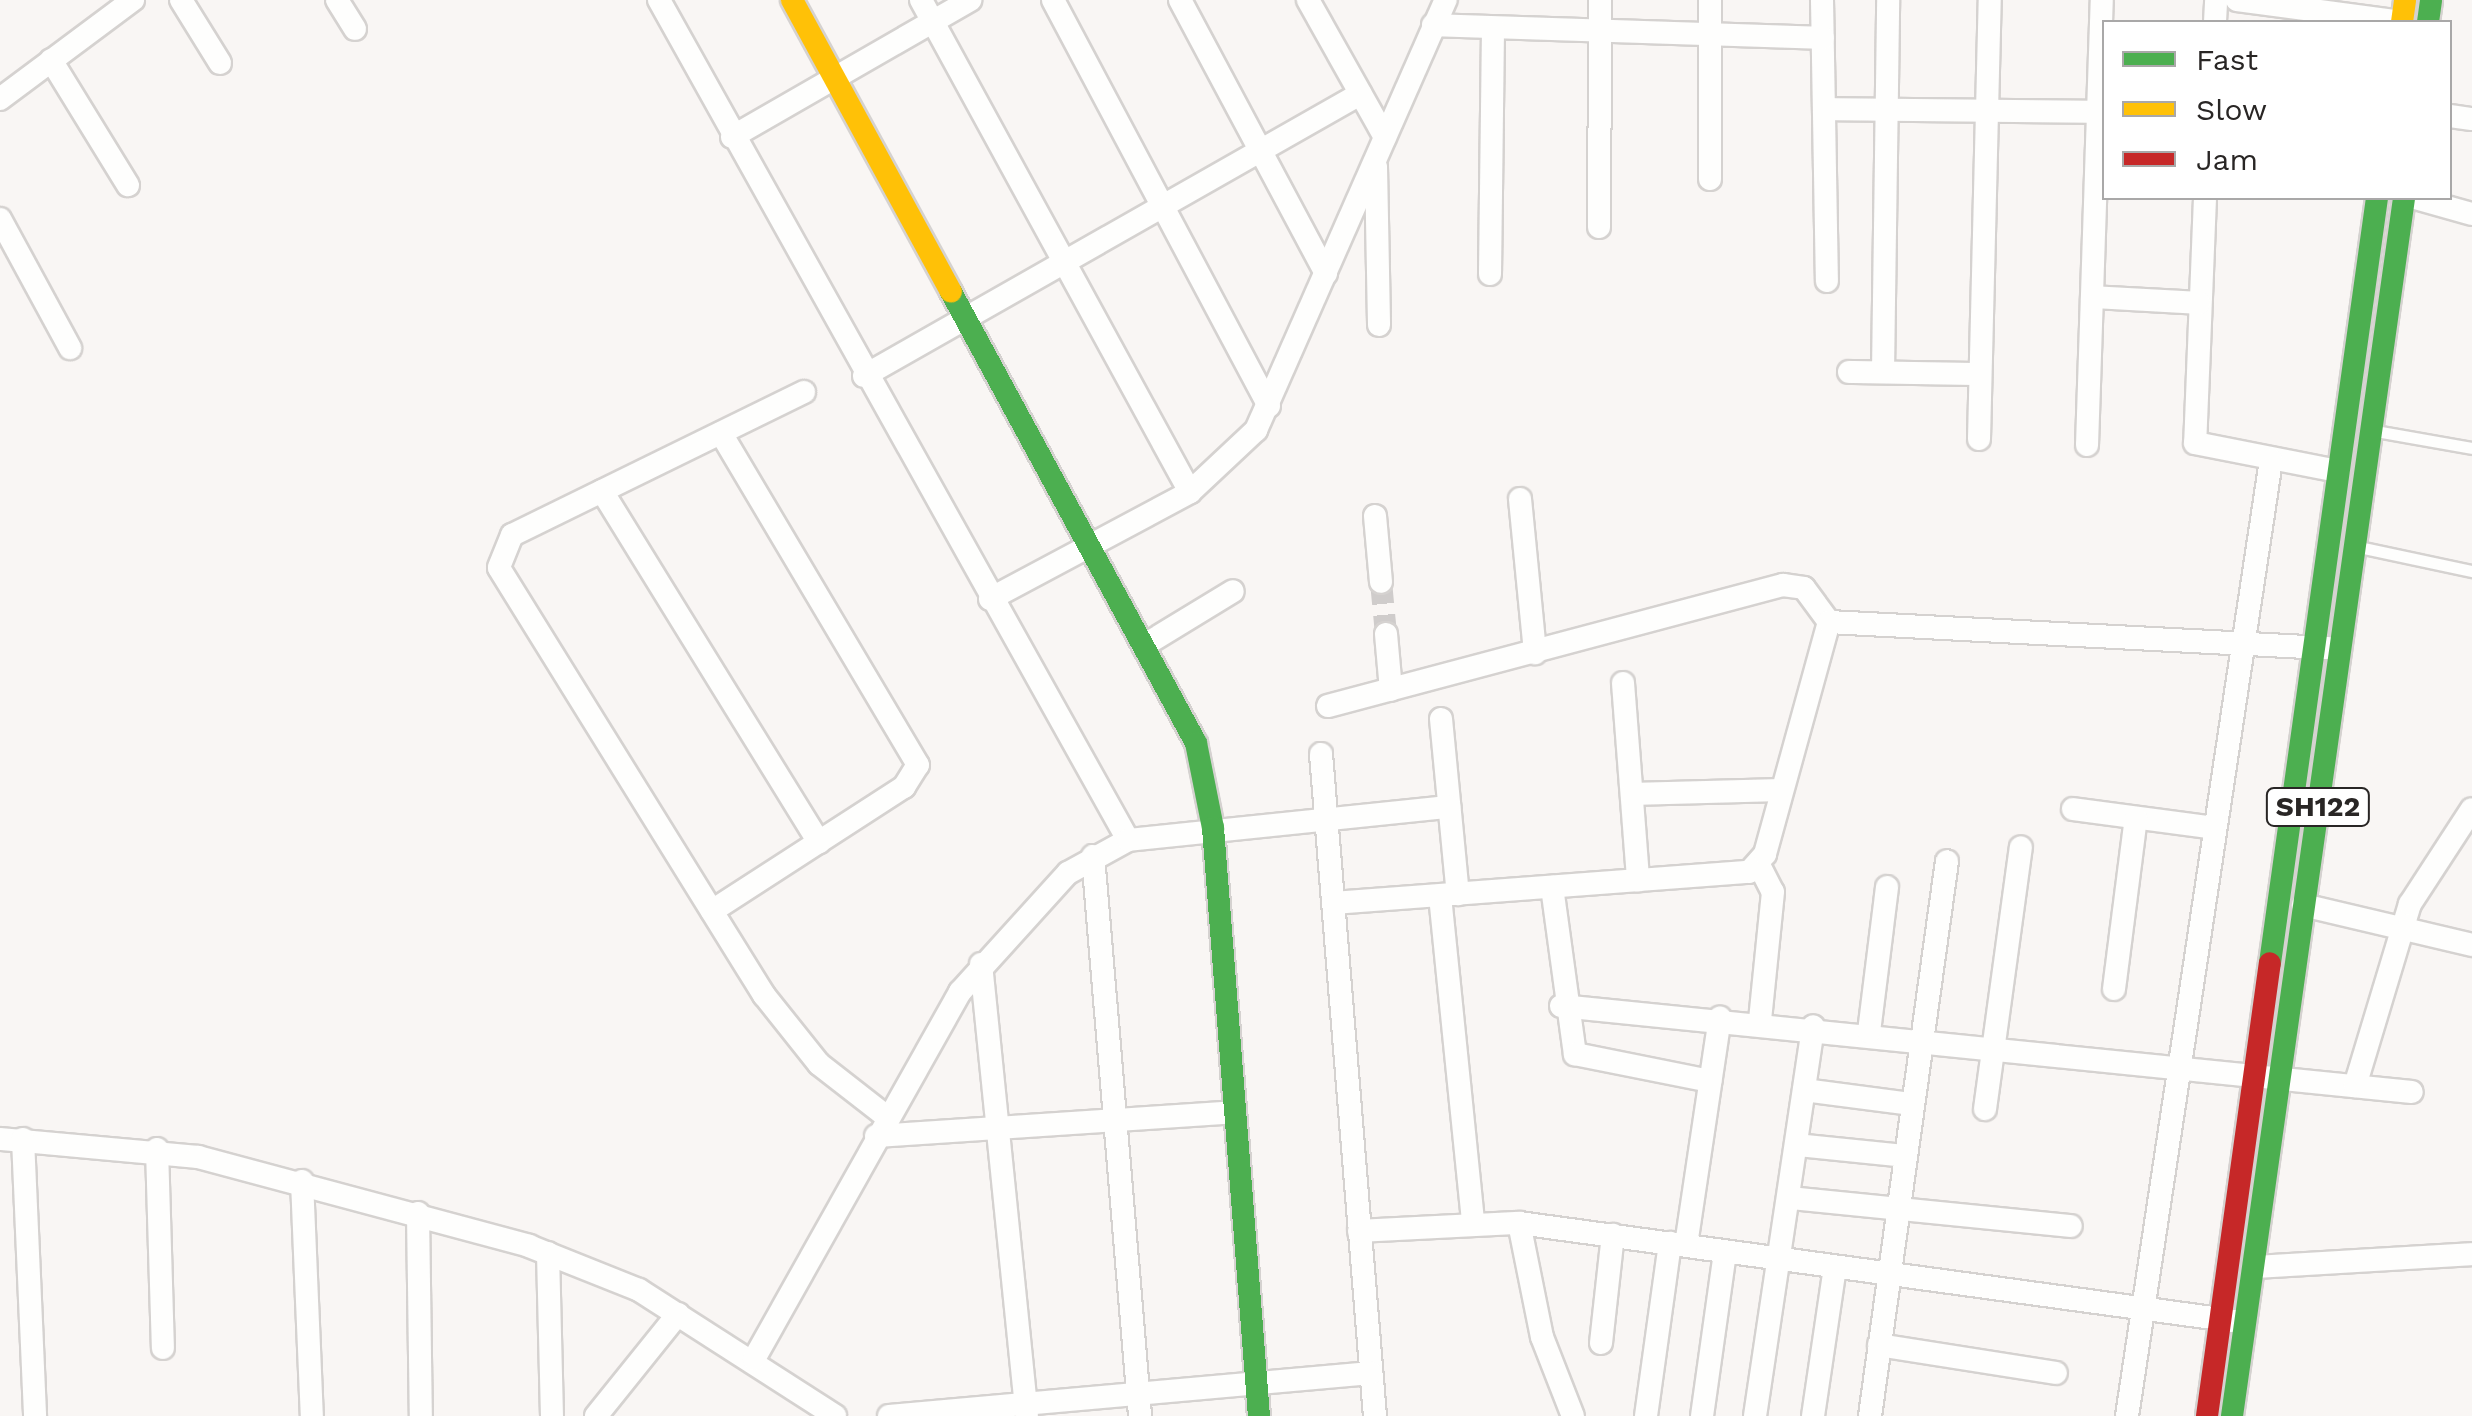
<!DOCTYPE html>
<html>
<head>
<meta charset="utf-8">
<style>
	body { margin:0 }
	#map { position:relative; width:2472px; height:1416px; overflow:hidden; background:#f9f6f4; font-family:"Work Sans",sans-serif }
	div>[style] { position:absolute }
	.street-tunnel>* { height:22px; margin-top:-11px; transform-origin:0; background:repeating-linear-gradient(90deg,#cfcccb 0 22px,transparent 0 33px) }
	.roads { filter:drop-shadow(2px 0 #d5d2d0) drop-shadow(-2px 0 #d5d2d0) drop-shadow(0 2px #d5d2d0) drop-shadow(0 -2px #d5d2d0) }
	.lane>* { height:11px; margin:-5.5px; padding:0 5.5px; transform-origin:5.5px; border-radius:5.5px; background:#fefefd }
	.street>* { height:22px; margin:-11px; padding:0 11px; transform-origin:11px; border-radius:11px; background:#fefefd }
	.fast>* { height:22px; margin:-11px; padding:0 11px; transform-origin:11px; border-radius:11px; background:#4caf50 }
	.slow>* { height:22px; margin:-11px; padding:0 11px; transform-origin:11px; border-radius:11px; background:#ffc107 }
	.jam>* { height:22px; margin:-11px; padding:0 11px; transform-origin:11px; border-radius:11px; background:#c62828 }
	span { translate:-50% -50%; white-space:nowrap; text-align:center; line-height:1.15; -webkit-text-stroke:9px #fff; paint-order:stroke }
	.shield-label span { padding:2px 8px; background:#fff; border:2px solid; border-radius:8px; -webkit-text-stroke-width:0 }
	.shield-label { font-size:28px; color:#292625; font-weight:700 }
	.legend { position:absolute; left:2102px; top:20px; width:350px; height:180px; box-sizing:border-box; background:#fff; border:2px solid #a9a8a8; margin:0; padding:12px 18px; list-style:none; font-size:30px; color:#292625 }
	.legend li { display:flex; align-items:center; gap:20px; height:50px }
	.legend b { width:50px; border:2px solid #a9a8a8 }
</style>
</head>
<body>
<div id="map">
	<div class="street-tunnel">
		<div style="left:1381px;top:582px;width:52px;rotate:84.5deg"></div>
	</div>
	<div class="roads">
		<div class="lane">
			<div style="left:2376px;top:431px;width:97px;rotate:10deg"></div>
			<div style="left:2359px;top:547px;width:116px;rotate:12deg"></div>
		</div>
		<div class="street">
			<div style="left:181px;top:0;width:74px;rotate:58.2deg"></div>
			<div style="left:337px;top:0;width:34px;rotate:58deg"></div>
			<div style="left:659px;top:0;width:962px;rotate:60.82deg"></div>
			<div style="left:921px;top:0;width:561px;rotate:61.33deg"></div>
			<div style="left:1053px;top:0;width:460px;rotate:62deg"></div>
			<div style="left:1180px;top:0;width:310px;rotate:61.9deg"></div>
			<div style="left:1308px;top:0;width:157px;rotate:60.7deg"></div>
			<div style="left:1822px;top:0;width:281px;rotate:89deg"></div>
			<div style="left:2237px;top:0;width:166px;rotate:7.6deg"></div>
			<div style="left:2215px;top:22px;width:22px;rotate:-87deg"></div>
			<div style="left:1433px;top:25px;width:390px;rotate:1.9deg"></div>
			<div style="left:51px;top:60px;width:147px;rotate:58.4deg"></div>
			<div style="left:0;top:99px;width:166px;rotate:-36.7deg"></div>
			<div style="left:1824px;top:109px;width:280px;rotate:0.6deg"></div>
			<div style="left:2450px;top:116px;width:22px;rotate:8deg"></div>
			<div style="left:732px;top:137px;width:275px;rotate:-29.9deg"></div>
			<div style="left:1376px;top:167px;width:158px;rotate:88.9deg"></div>
			<div style="left:1710px;top:179px;width:179px;rotate:-90deg"></div>
			<div style="left:2205px;top:198px;width:245px;rotate:92.3deg"></div>
			<div style="left:2195px;top:443px;width:146px;rotate:11.1deg"></div>
			<div style="left:2415px;top:198px;width:59px;rotate:15.7deg"></div>
			<div style="left:0;top:219px;width:147px;rotate:61.5deg"></div>
			<div style="left:1599px;top:227px;width:227px;rotate:-89.7deg"></div>
			<div style="left:1490px;top:274px;width:246px;rotate:-89.3deg"></div>
			<div style="left:2092px;top:297px;width:107px;rotate:3.2deg"></div>
			<div style="left:1849px;top:372px;width:130px;rotate:0.9deg"></div>
			<div style="left:1883px;top:372px;width:372px;rotate:-89.2deg"></div>
			<div style="left:864px;top:376px;width:571px;rotate:-29.62deg"></div>
			<div style="left:804px;top:392px;width:325px;rotate:153.9deg"></div>
			<div style="left:512px;top:535px;width:35px;rotate:112deg"></div>
			<div style="left:499px;top:568px;width:503px;rotate:58.18deg"></div>
			<div style="left:764px;top:995px;width:88px;rotate:51.4deg"></div>
			<div style="left:819px;top:1064px;width:86px;rotate:37.9deg"></div>
			<div style="left:1979px;top:439px;width:439px;rotate:-88.6deg"></div>
			<div style="left:2087px;top:445px;width:445px;rotate:-88.1deg"></div>
			<div style="left:602px;top:491px;width:413px;rotate:58.3deg"></div>
			<div style="left:1520px;top:499px;width:155px;rotate:84.4deg"></div>
			<div style="left:1375px;top:516px;width:66px;rotate:84.8deg"></div>
			<div style="left:990px;top:599px;width:227px;rotate:-28.1deg"></div>
			<div style="left:1190px;top:492px;width:91px;rotate:-43.2deg"></div>
			<div style="left:1256px;top:430px;width:470px;rotate:-66.2deg"></div>
			<div style="left:1386px;top:634px;width:56px;rotate:84.9deg"></div>
			<div style="left:1143px;top:646px;width:105px;rotate:-31.4deg"></div>
			<div style="left:1623px;top:683px;width:198px;rotate:85.6deg"></div>
			<div style="left:1328px;top:706px;width:471px;rotate:-14.9deg"></div>
			<div style="left:1783px;top:585px;width:21px;rotate:8deg"></div>
			<div style="left:1804px;top:588px;width:42px;rotate:53.7deg"></div>
			<div style="left:1441px;top:719px;width:176px;rotate:84.5deg"></div>
			<div style="left:1321px;top:754px;width:664px;rotate:85.34deg"></div>
			<div style="left:1632px;top:794px;width:148px;rotate:-1.5deg"></div>
			<div style="left:2073px;top:809px;width:143px;rotate:7.6deg"></div>
			<div style="left:1093px;top:856px;width:562px;rotate:85.2deg"></div>
			<div style="left:1759px;top:865px;width:30px;rotate:63deg"></div>
			<div style="left:1773px;top:892px;width:130px;rotate:95.8deg"></div>
			<div style="left:1552px;top:887px;width:169px;rotate:82.2deg"></div>
			<div style="left:1575px;top:1054px;width:138px;rotate:11.3deg"></div>
			<div style="left:1440px;top:896px;width:327px;rotate:84.2deg"></div>
			<div style="left:1333px;top:903px;width:417px;rotate:-4.3deg"></div>
			<div style="left:1749px;top:872px;width:24px;rotate:-48deg"></div>
			<div style="left:1765px;top:854px;width:241px;rotate:-74.6deg"></div>
			<div style="left:1829px;top:622px;width:499px;rotate:3deg"></div>
			<div style="left:2303px;top:905px;width:174px;rotate:13.3deg"></div>
			<div style="left:712px;top:911px;width:229px;rotate:-32.9deg"></div>
			<div style="left:904px;top:787px;width:26px;rotate:-58deg"></div>
			<div style="left:918px;top:765px;width:386px;rotate:-120.7deg"></div>
			<div style="left:981px;top:964px;width:454px;rotate:84.2deg"></div>
			<div style="left:2114px;top:989px;width:172px;rotate:-82.7deg"></div>
			<div style="left:1561px;top:1006px;width:855px;rotate:5.77deg"></div>
			<div style="left:1869px;top:1032px;width:146px;rotate:-82.9deg"></div>
			<div style="left:2355px;top:1086px;width:190px;rotate:-73.2deg"></div>
			<div style="left:2410px;top:904px;width:113px;rotate:-56.9deg"></div>
			<div style="left:1804px;top:1090px;width:109px;rotate:7.4deg"></div>
			<div style="left:1985px;top:1109px;width:264px;rotate:-82.2deg"></div>
			<div style="left:876px;top:1136px;width:359px;rotate:-3.8deg"></div>
			<div style="left:0;top:1139px;width:199px;rotate:5.2deg"></div>
			<div style="left:198px;top:1157px;width:343px;rotate:15deg"></div>
			<div style="left:529px;top:1246px;width:118px;rotate:21.8deg"></div>
			<div style="left:639px;top:1290px;width:233px;rotate:32.7deg"></div>
			<div style="left:23px;top:1139px;width:277px;rotate:87.5deg"></div>
			<div style="left:1797px;top:1145px;width:109px;rotate:5.8deg"></div>
			<div style="left:157px;top:1149px;width:199px;rotate:88.3deg"></div>
			<div style="left:302px;top:1181px;width:235px;rotate:87.6deg"></div>
			<div style="left:1790px;top:1198px;width:282px;rotate:5.7deg"></div>
			<div style="left:418px;top:1213px;width:203px;rotate:89.2deg"></div>
			<div style="left:1519px;top:1223px;width:116px;rotate:78.6deg"></div>
			<div style="left:1542px;top:1337px;width:85px;rotate:68.6deg"></div>
			<div style="left:1359px;top:1231px;width:160px;rotate:-2.9deg"></div>
			<div style="left:1519px;top:1223px;width:722px;rotate:7.8deg"></div>
			<div style="left:1686px;top:1245px;width:230px;rotate:-81.5deg"></div>
			<div style="left:548px;top:1253px;width:163px;rotate:88.6deg"></div>
			<div style="left:2254px;top:1267px;width:218px;rotate:-3.4deg"></div>
			<div style="left:1601px;top:1343px;width:109px;rotate:-83.7deg"></div>
			<div style="left:1879px;top:1345px;width:179px;rotate:9deg"></div>
			<div style="left:754px;top:1359px;width:421px;rotate:-60.7deg"></div>
			<div style="left:960px;top:992px;width:161px;rotate:-47.8deg"></div>
			<div style="left:1068px;top:873px;width:68px;rotate:-28.8deg"></div>
			<div style="left:1128px;top:840px;width:323px;rotate:-5.9deg"></div>
			<div style="left:596px;top:1416px;width:131px;rotate:-51.2deg"></div>
			<div style="left:889px;top:1416px;width:484px;rotate:-5.1deg"></div>
			<div style="left:1646px;top:1416px;width:175px;rotate:-82.1deg"></div>
			<div style="left:1702px;top:1416px;width:166px;rotate:-82deg"></div>
			<div style="left:1755px;top:1416px;width:394px;rotate:-81.5deg"></div>
			<div style="left:1813px;top:1416px;width:151px;rotate:-81.6deg"></div>
			<div style="left:1870px;top:1416px;width:560px;rotate:-82.1deg"></div>
			<div style="left:2127px;top:1416px;width:967px;rotate:-81.43deg"></div>
		</div>
		<div class="fast">
			<div style="left:2428px;top:22px;width:22px;rotate:-82deg"></div>
			<div style="left:951px;top:292px;width:513px;rotate:61.49deg"></div>
			<div style="left:1196px;top:743px;width:87px;rotate:78.7deg"></div>
			<div style="left:1213px;top:828px;width:590px;rotate:85.53deg"></div>
			<div style="left:2270px;top:963px;width:772px;rotate:-82.04deg"></div>
			<div style="left:2232px;top:1416px;width:1230px;rotate:-81.96deg"></div>
		</div>
		<div class="slow">
			<div style="left:792px;top:0;width:332px;rotate:61.4deg"></div>
			<div style="left:2402px;top:22px;width:22px;rotate:-82deg"></div>
		</div>
		<div class="jam">
			<div style="left:2207px;top:1416px;width:457px;rotate:-82.1deg"></div>
		</div>
	</div>
	<div class="shield-label">
		<span style="left:2318px;top:807px">SH122</span>
	</div>
	<ul class="legend">
	<li><b style="height:12px;background:#4caf50"></b>Fast</li>
	<li><b style="height:12px;background:#ffc107"></b>Slow</li>
	<li><b style="height:12px;background:#c62828"></b>Jam</li>
	</ul>
</div>
</body>
</html>
